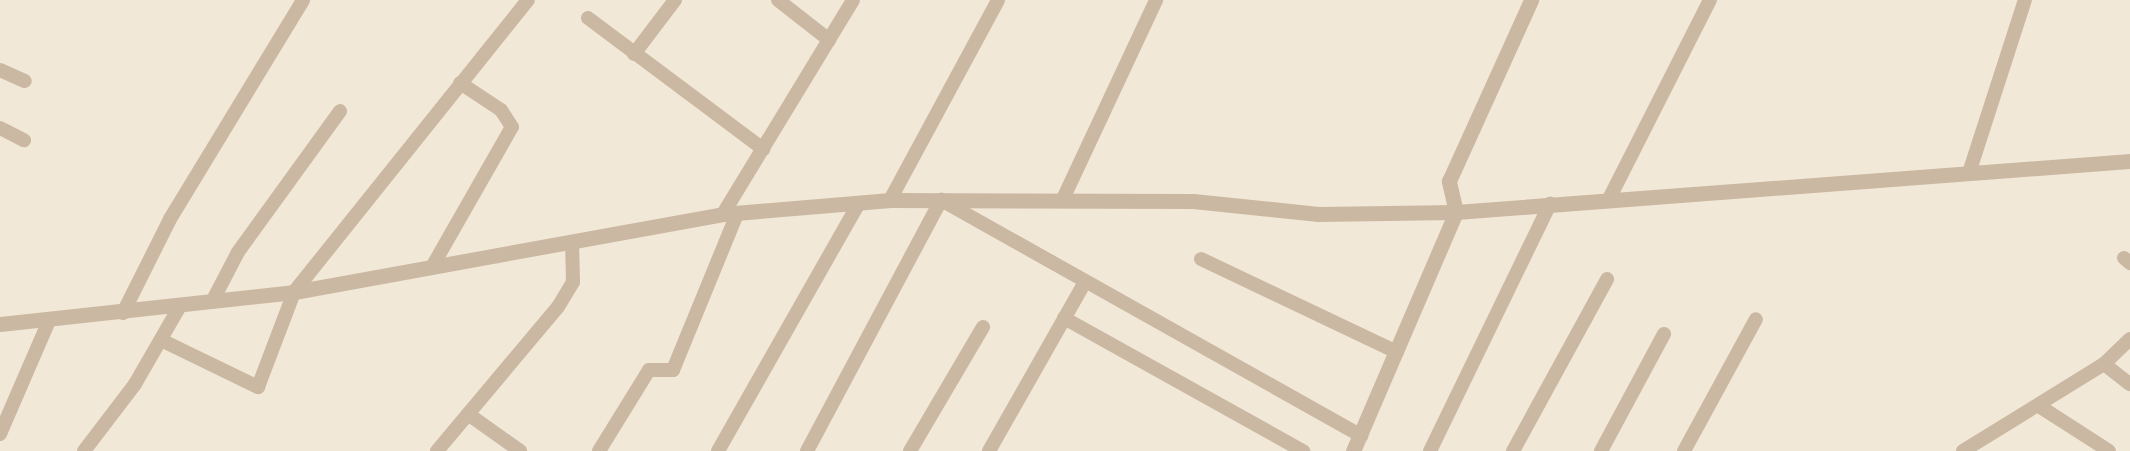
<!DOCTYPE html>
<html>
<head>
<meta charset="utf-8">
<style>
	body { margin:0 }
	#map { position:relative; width:2130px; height:451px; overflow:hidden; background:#f2e8d7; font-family:"Golos Text",sans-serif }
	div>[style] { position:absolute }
	.minor>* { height:14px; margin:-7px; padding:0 7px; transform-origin:7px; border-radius:7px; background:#cbb8a2 }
	.tertiary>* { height:15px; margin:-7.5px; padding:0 7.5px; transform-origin:7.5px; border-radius:7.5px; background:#cbb8a2 }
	span { translate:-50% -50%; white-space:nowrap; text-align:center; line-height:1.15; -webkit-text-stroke:6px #faf1e3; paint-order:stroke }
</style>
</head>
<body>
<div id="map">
	<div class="minor">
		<div style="left:778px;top:0;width:65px;rotate:38.1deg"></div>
		<div style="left:588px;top:18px;width:219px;rotate:36.8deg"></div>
		<div style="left:634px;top:54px;width:68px;rotate:-52.8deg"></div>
		<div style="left:0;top:70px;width:27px;rotate:24deg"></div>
		<div style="left:0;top:128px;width:27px;rotate:27deg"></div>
		<div style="left:1969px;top:173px;width:182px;rotate:-72.1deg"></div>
		<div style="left:1609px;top:199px;width:223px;rotate:-63.1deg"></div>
		<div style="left:890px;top:200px;width:227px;rotate:-61.6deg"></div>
		<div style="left:1062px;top:201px;width:222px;rotate:-64.9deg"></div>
		<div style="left:723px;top:214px;width:250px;rotate:-58.7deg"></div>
		<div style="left:2124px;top:258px;width:8px;rotate:40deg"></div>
		<div style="left:1201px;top:259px;width:217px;rotate:25.4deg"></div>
		<div style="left:432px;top:267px;width:161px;rotate:-60.3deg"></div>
		<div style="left:512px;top:127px;width:20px;rotate:-123deg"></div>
		<div style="left:501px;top:110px;width:49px;rotate:-146.6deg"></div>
		<div style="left:212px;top:302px;width:56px;rotate:-62.5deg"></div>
		<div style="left:238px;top:252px;width:174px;rotate:-54.1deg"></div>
		<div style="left:123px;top:313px;width:105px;rotate:-63.4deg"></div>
		<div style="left:170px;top:219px;width:256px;rotate:-58.7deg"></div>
		<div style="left:1064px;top:318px;width:274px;rotate:29.1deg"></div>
		<div style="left:161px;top:340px;width:108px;rotate:25.9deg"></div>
		<div style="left:258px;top:387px;width:102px;rotate:-69.2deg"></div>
		<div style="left:294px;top:292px;width:374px;rotate:-51.3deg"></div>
		<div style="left:2104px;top:364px;width:33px;rotate:38deg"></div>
		<div style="left:2039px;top:406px;width:83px;rotate:32.7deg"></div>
		<div style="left:468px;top:414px;width:64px;rotate:35.4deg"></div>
		<div style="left:0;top:434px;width:121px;rotate:-66.6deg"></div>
		<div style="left:84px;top:451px;width:84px;rotate:-52.7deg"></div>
		<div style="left:135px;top:384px;width:90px;rotate:-60deg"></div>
		<div style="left:437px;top:451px;width:188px;rotate:-50deg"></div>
		<div style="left:558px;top:307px;width:29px;rotate:-59deg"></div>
		<div style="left:573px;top:282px;width:40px;rotate:-91.4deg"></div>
		<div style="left:599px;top:451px;width:95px;rotate:-58.3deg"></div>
		<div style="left:649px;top:370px;width:24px"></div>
		<div style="left:673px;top:370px;width:169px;rotate:-67.7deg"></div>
		<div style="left:718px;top:451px;width:285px;rotate:-60.4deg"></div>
		<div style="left:807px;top:451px;width:285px;rotate:-61.9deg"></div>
		<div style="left:941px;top:200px;width:482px;rotate:29.3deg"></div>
		<div style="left:910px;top:451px;width:144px;rotate:-59.5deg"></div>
		<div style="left:989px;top:451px;width:194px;rotate:-60.4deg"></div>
		<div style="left:1430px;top:451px;width:275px;rotate:-64.1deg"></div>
		<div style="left:1513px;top:451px;width:196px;rotate:-61.3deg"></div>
		<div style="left:1601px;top:451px;width:133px;rotate:-61.7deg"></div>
		<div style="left:1684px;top:451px;width:150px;rotate:-61.4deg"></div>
		<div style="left:1963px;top:451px;width:166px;rotate:-31.7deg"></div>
		<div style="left:2104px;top:364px;width:36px;rotate:-44deg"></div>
	</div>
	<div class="tertiary">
		<div style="left:0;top:324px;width:296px;rotate:-6.2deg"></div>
		<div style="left:294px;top:292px;width:436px;rotate:-10.3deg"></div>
		<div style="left:723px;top:214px;width:168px;rotate:-4.8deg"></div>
		<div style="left:890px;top:200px;width:303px;rotate:0.2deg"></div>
		<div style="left:1193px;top:201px;width:126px;rotate:5.9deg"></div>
		<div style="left:1318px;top:214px;width:138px;rotate:-0.8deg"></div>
		<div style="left:1456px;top:212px;width:676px;rotate:-4.33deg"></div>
		<div style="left:1353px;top:451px;width:260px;rotate:-66.7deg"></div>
		<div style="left:1456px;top:212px;width:32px;rotate:-103deg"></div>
		<div style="left:1449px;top:181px;width:199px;rotate:-65.6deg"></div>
	</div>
</div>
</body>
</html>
